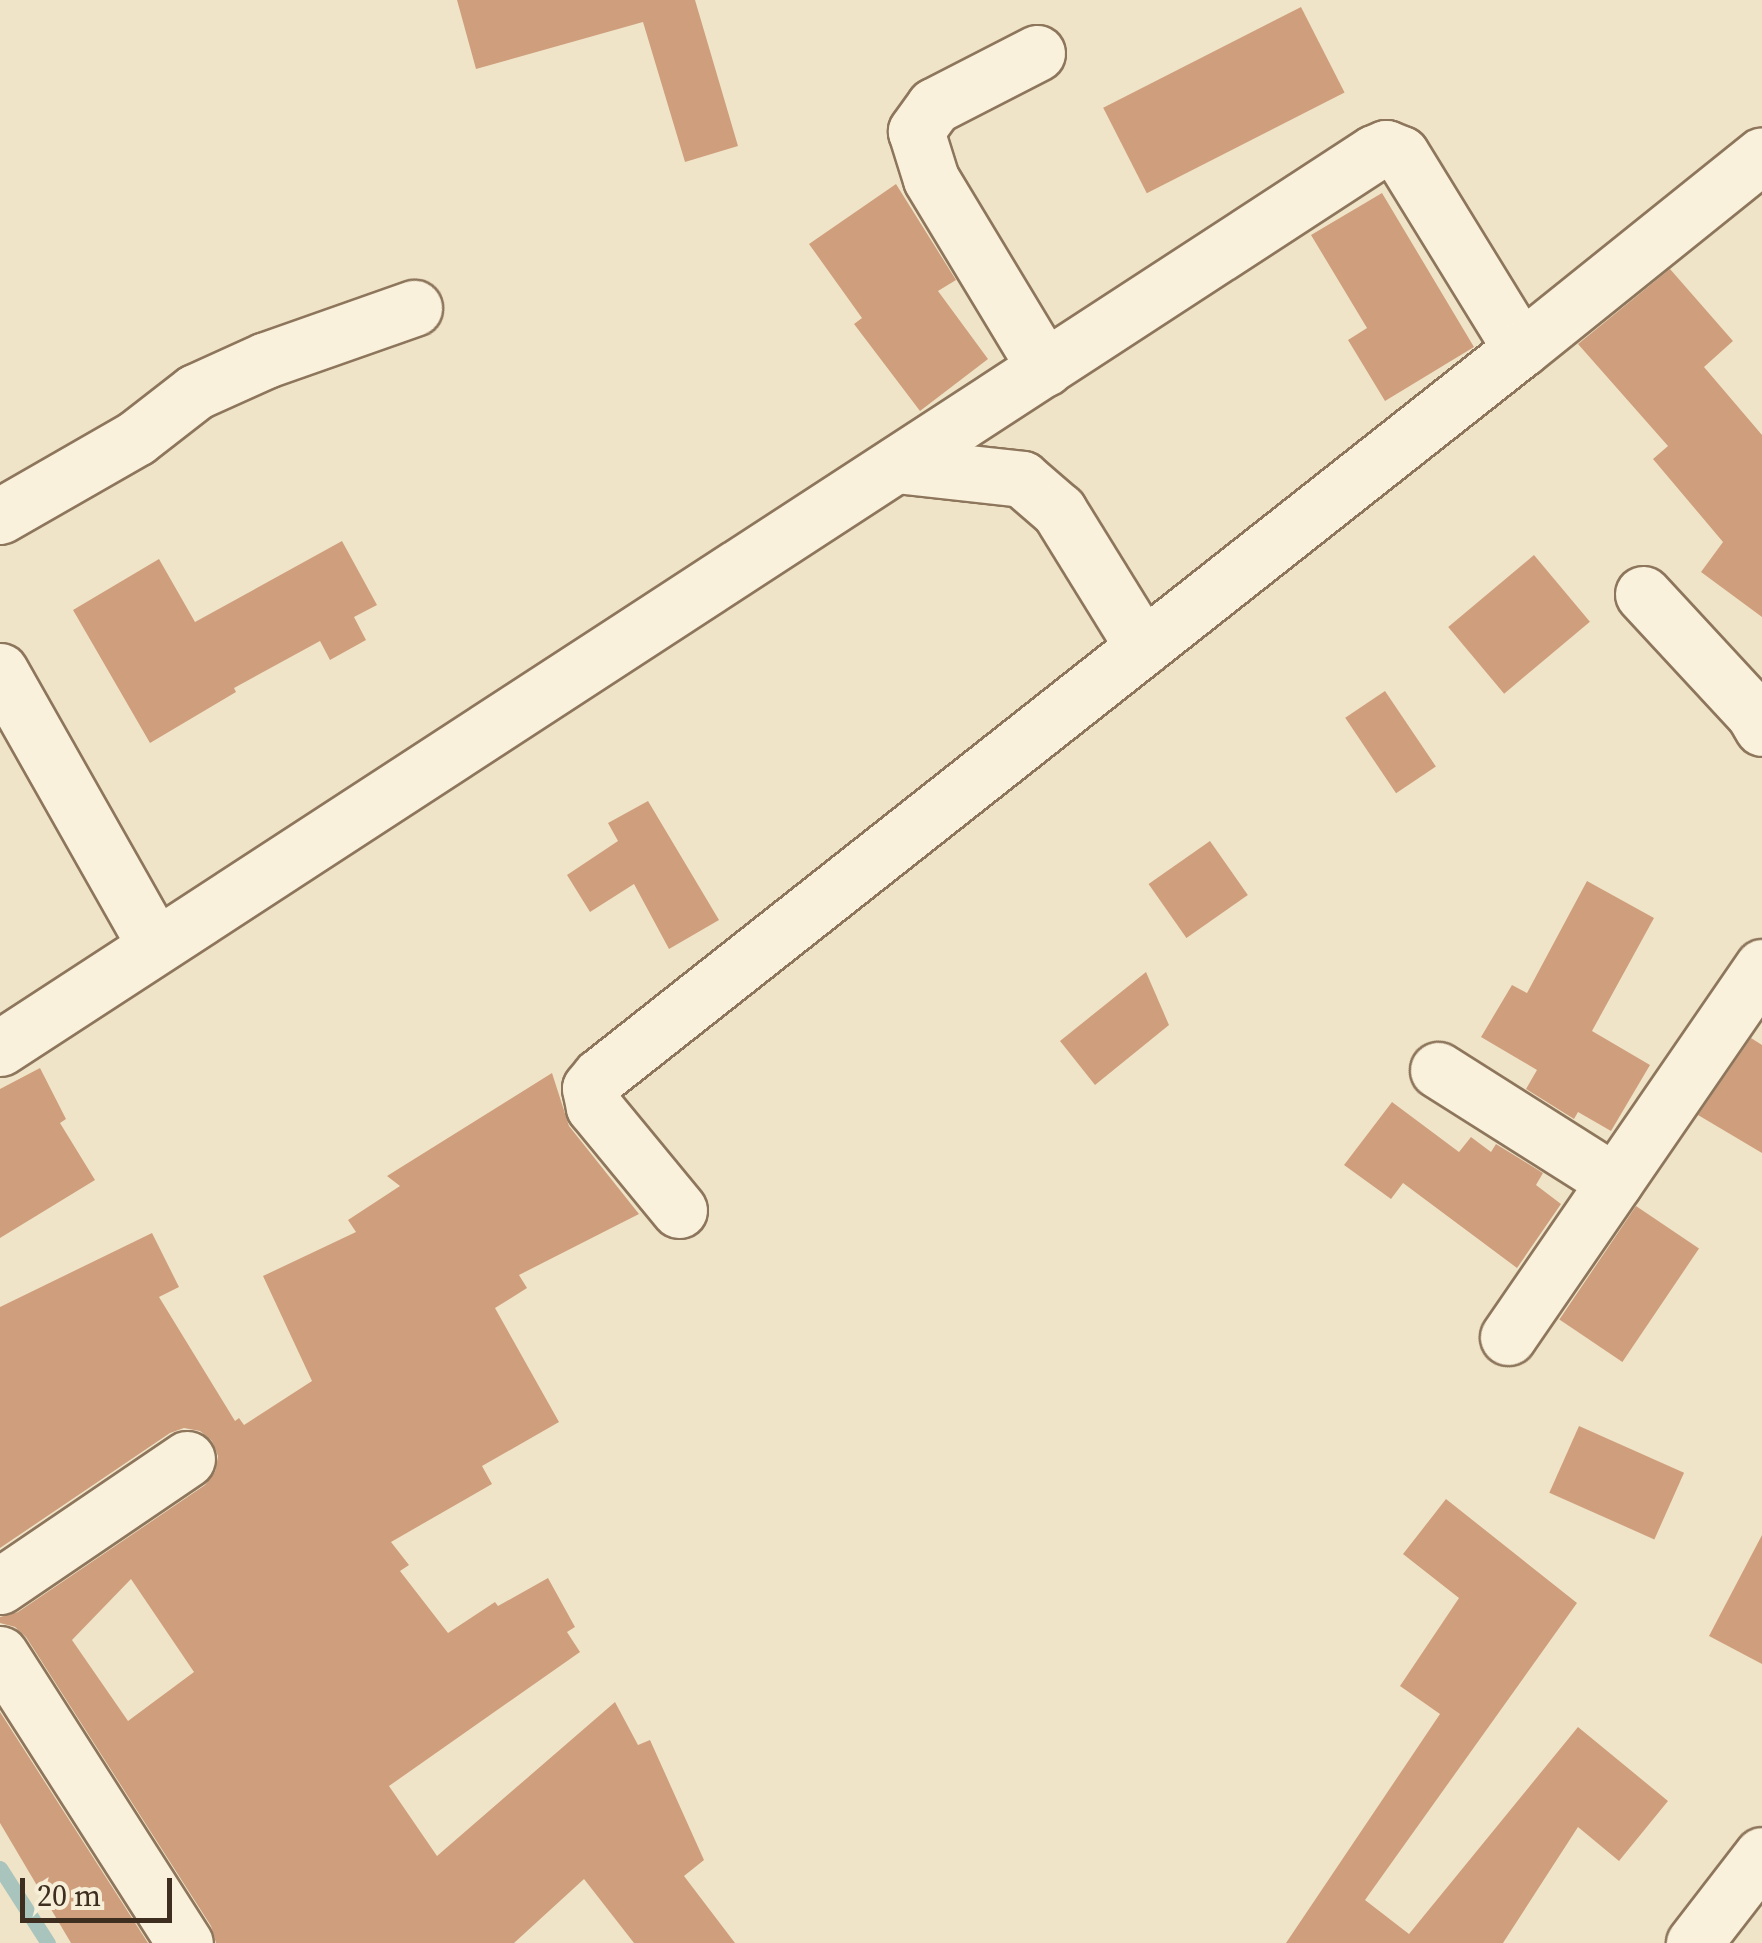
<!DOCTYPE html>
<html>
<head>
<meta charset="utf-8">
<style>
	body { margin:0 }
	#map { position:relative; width:1762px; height:1943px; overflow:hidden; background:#f0e4c8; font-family:"Source Serif 4",serif }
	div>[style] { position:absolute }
	.stream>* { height:15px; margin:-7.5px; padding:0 7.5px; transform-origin:7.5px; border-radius:7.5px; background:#a9c4bc }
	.building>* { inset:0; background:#cf9f7d; transform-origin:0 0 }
	.roads { filter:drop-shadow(2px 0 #8d765c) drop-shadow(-2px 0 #8d765c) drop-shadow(0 2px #8d765c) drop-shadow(0 -2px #8d765c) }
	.minor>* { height:55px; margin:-27.5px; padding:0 27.5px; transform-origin:27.5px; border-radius:27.5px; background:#faf1dc }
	span { translate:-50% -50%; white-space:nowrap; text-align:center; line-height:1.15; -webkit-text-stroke:10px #f7eed8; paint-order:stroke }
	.scale { position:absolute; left:20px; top:1878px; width:152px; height:45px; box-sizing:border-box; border:5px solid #3d2e20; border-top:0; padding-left:12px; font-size:30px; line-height:35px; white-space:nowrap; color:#3d2e20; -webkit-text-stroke:8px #f7eed8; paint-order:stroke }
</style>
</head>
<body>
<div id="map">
	<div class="stream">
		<div style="left:0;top:1868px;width:89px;rotate:57.4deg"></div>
	</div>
	<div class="building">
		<div style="clip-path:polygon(457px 0,695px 0,738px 146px,685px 162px,643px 22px,476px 69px)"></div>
		<div style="left:1301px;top:7px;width:96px;height:222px;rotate:63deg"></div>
		<div style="clip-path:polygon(896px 184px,956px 280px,938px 291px,988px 359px,920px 411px,854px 324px,862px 318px,809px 244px)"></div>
		<div style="clip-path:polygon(1382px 193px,1474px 347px,1385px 401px,1348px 340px,1367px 328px,1311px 235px)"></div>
		<div style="clip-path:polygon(1670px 269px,1733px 341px,1704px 367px,1762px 435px,1762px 617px,1701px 572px,1723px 542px,1653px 459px,1668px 446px,1578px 344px)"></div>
		<div style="clip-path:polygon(342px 541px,377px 605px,354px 617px,366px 640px,330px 660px,320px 641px,234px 688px,236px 692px,150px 743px,73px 610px,159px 559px,195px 622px)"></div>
		<div style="left:1534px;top:555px;width:87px;height:112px;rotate:50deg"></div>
		<div style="left:1385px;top:691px;width:91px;height:48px;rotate:56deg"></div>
		<div style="clip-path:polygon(648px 801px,719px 920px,669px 949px,634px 884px,590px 912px,567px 875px,618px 841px,608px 823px)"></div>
		<div style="left:1210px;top:841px;width:66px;height:75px;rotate:55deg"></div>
		<div style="clip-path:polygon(1587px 881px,1654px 918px,1592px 1031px,1650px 1065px,1611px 1131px,1578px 1112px,1574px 1119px,1526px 1089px,1537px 1070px,1481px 1037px,1512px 985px,1527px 993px)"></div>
		<div style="clip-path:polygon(1146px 972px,1169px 1025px,1095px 1085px,1060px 1041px)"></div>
		<div style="clip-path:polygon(1751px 1038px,1762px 1045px,1762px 1153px,1698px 1115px)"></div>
		<div style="clip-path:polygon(40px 1068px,66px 1119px,60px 1123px,95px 1180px,0 1238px,0 1089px)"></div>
		<div style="clip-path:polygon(evenodd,552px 1073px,569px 1126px,639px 1214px,519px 1275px,527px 1288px,495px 1308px,559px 1422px,482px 1466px,492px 1484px,391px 1542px,409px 1565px,400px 1571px,448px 1633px,495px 1602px,498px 1606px,548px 1578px,575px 1627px,567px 1632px,580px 1652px,389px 1786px,437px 1856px,615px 1702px,638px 1745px,650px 1740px,704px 1860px,684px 1876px,735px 1943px,634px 1943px,584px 1879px,514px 1943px,216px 1943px,211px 1926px,26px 1637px,15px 1627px,0 1623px,0 1617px,18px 1612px,205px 1485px,215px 1472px,218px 1456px,212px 1441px,200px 1431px,184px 1428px,170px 1433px,0 1548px,0 1307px,152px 1233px,179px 1287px,159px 1297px,235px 1421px,239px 1418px,244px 1425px,312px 1381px,263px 1276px,356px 1232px,348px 1220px,400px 1186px,387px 1176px,552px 1073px,131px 1579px,194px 1672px,128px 1721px,72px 1640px,131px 1579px)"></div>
		<div style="clip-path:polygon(1392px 1102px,1459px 1152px,1471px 1137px,1491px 1152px,1496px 1144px,1543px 1173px,1536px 1185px,1561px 1204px,1517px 1268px,1403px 1183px,1391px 1199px,1344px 1165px)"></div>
		<div style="left:1636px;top:1206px;width:76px;height:137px;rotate:34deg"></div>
		<div style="left:1579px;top:1426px;width:115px;height:73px;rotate:24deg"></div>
		<div style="clip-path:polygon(1446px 1499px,1577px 1603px,1365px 1900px,1409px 1934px,1578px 1727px,1668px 1801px,1619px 1861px,1578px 1827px,1503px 1943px,1286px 1943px,1440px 1714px,1400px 1686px,1459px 1598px,1403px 1554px)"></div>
		<div style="clip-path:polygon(1762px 1535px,1762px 1664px,1709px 1636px)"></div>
		<div style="clip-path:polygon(0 1712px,148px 1943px,71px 1943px,0 1823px)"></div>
	</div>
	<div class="roads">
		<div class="minor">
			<div style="left:1037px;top:53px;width:116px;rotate:152.8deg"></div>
			<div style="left:934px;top:106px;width:31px;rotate:126deg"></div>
			<div style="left:916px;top:131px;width:50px;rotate:72.6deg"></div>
			<div style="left:931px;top:179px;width:221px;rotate:58.9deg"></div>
			<div style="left:896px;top:465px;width:127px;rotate:6.3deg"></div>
			<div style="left:1022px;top:479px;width:49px;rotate:40.9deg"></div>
			<div style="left:1059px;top:511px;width:160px;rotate:58.3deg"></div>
			<div style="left:0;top:516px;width:157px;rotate:-29.8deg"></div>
			<div style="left:136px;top:438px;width:75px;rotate:-37.9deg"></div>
			<div style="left:195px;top:392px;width:78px;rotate:-24.3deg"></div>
			<div style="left:266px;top:360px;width:157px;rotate:-19.4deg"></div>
			<div style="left:1643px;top:594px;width:163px;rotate:47.2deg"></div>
			<div style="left:1754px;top:714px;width:16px;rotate:60deg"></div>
			<div style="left:0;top:671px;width:313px;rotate:60.5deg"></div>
			<div style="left:0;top:1048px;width:1640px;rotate:-33.08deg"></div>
			<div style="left:1374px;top:153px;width:13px;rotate:-23deg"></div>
			<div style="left:1386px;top:148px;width:16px;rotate:22deg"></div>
			<div style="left:1401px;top:154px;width:229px;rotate:58.4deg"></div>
			<div style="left:1521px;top:349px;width:309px;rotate:-38.8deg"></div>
			<div style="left:1438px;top:1070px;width:209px;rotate:32.3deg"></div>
			<div style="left:679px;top:1210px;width:134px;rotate:-129.5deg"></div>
			<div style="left:594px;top:1107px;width:19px;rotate:-102deg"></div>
			<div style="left:590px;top:1088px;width:16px;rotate:-50deg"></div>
			<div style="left:600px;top:1076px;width:1173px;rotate:-38.29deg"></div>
			<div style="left:1508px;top:1337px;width:449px;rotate:-55.5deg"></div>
			<div style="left:0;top:1586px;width:226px;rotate:-34.2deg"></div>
			<div style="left:0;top:1654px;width:343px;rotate:57.4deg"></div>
			<div style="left:1694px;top:1943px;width:111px;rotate:-52.3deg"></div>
		</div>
	</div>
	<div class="scale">20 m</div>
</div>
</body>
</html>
